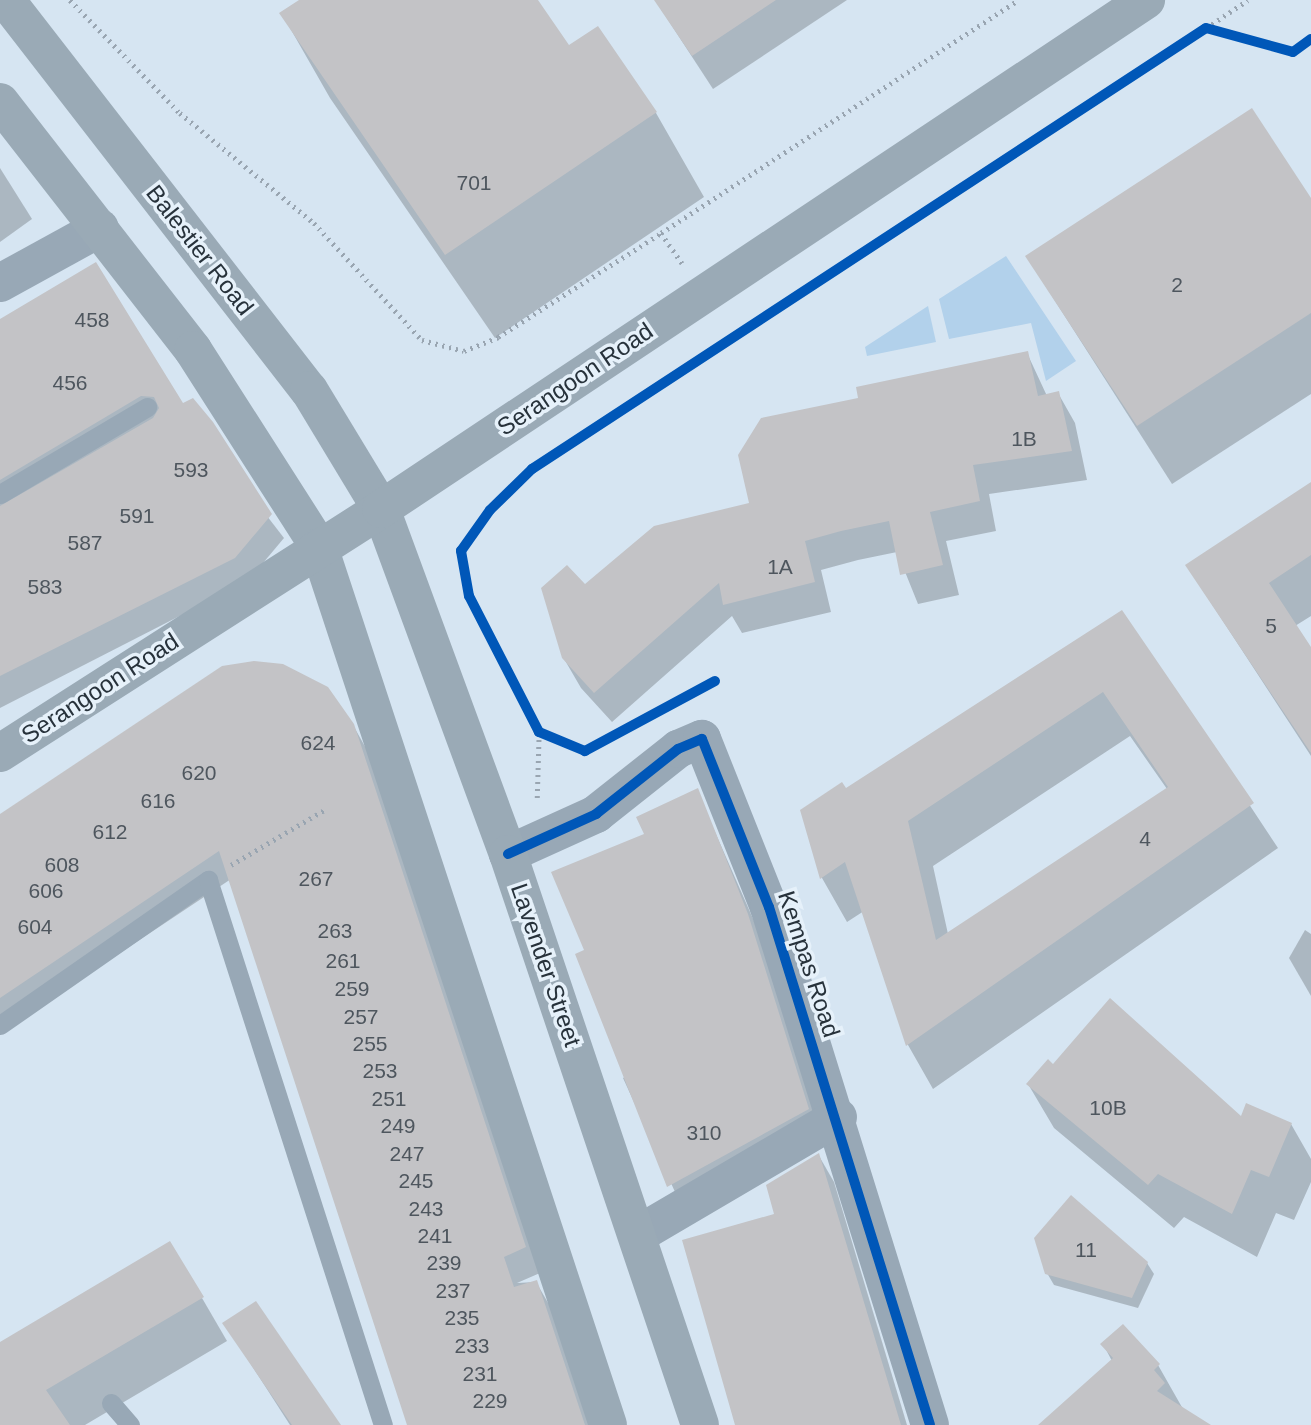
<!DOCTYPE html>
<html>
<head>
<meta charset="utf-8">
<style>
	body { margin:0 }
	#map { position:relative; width:1311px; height:1425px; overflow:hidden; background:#d6e5f2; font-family:Arial,sans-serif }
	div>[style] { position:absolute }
	.green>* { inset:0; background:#b2d1eb }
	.shadow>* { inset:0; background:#0003 }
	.building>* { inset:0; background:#c3c3c6 }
	.path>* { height:4.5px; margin-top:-2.25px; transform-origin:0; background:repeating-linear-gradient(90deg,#99a5b1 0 2px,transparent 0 7px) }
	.lane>* { height:19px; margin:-9.5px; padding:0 9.5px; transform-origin:9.5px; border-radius:9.5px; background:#98a8b6 }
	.street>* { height:38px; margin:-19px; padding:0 19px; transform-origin:19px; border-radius:19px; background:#98a8b6 }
	.primary>* { height:38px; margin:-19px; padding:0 19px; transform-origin:19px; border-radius:19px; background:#9aaab6 }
	.cycleway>* { height:10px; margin:-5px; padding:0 5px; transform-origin:5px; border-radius:5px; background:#0057b8 }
	span { translate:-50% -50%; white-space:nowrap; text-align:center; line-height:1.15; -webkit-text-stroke:7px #e6f1fa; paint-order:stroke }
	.number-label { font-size:21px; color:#4e565e }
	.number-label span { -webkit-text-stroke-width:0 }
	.street-label { font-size:24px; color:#27323b }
</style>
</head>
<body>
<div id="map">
	<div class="green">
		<div style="clip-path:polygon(1006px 256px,1076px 361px,1046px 381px,1031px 323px,949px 339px,939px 299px)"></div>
		<div style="clip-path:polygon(928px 306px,936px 342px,867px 356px,865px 347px)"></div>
	</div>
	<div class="shadow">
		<div style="clip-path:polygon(302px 0,536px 0,569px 48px,656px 113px,704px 197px,495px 338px,330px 98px,282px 14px)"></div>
		<div style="clip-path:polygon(655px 0,847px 0,713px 89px)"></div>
		<div style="clip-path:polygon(0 168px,32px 219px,0 242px)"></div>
		<div style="clip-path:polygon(1311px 201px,1311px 394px,1172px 484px,1027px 257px)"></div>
		<div style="clip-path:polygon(0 321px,182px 406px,284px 538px,248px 581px,0 708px)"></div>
		<div style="clip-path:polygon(1027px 353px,1047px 396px,1058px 393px,1075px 423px,1087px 480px,989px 494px,996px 531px,946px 541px,959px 595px,918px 604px,897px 552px,858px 560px,821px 570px,831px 612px,742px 633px,732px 616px,612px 722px,581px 688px,563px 657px,585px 586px,752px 504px,860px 399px)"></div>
		<div style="clip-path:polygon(1311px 485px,1311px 616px,1295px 626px,1311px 650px,1311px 756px,1187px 566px)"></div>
		<div style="clip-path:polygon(evenodd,1122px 612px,1278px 848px,933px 1089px,908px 1045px,864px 911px,847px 922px,822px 878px,802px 810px,845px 791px,1122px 612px,1130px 736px,1167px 789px,948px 934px,933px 866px,1130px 736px)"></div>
		<div style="clip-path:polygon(353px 725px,368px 752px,540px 1273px,517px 1283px,536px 1282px,551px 1308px,590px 1425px,414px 1425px,231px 879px,0 1033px,0 817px)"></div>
		<div style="clip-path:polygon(697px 791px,765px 946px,825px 1139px,686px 1216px,623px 1078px,628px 1075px,587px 951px,646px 835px)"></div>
		<div style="clip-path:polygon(1305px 930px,1311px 934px,1311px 996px,1289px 958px)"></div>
		<div style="clip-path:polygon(1053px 1067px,1241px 1119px,1291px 1124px,1311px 1159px,1311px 1182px,1294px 1220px,1276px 1213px,1257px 1257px,1184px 1217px,1174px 1228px,1054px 1128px,1028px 1084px)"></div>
		<div style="clip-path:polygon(819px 1156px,834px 1182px,907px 1425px,735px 1425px,777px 1215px)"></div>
		<div style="clip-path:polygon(1147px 1263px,1154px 1274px,1138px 1308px,1054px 1285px,1047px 1273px)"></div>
		<div style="clip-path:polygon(202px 1298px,227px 1341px,85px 1425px,0 1425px,0 1344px)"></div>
		<div style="clip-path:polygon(225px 1324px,339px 1425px,290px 1425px)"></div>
		<div style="clip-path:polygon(1103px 1344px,1158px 1365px,1183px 1409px,1209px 1425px,1054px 1425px,1112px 1361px)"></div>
	</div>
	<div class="building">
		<div style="clip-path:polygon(299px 0,538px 0,569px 45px,598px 26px,657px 112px,445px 255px,279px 13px)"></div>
		<div style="clip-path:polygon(654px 0,776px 0,692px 56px)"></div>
		<div style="clip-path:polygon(1252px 108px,1311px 198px,1311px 313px,1137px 426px,1025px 256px)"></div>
		<div style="clip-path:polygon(96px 262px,183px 403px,193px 398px,213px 422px,272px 514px,235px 558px,0 676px,0 506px,153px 418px,159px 408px,154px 397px,141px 396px,0 480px,0 319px)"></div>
		<div style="clip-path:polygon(1028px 351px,1038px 396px,1059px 391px,1072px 451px,973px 465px,980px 501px,930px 512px,943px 565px,900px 575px,889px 521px,841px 531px,805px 541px,815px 582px,723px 605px,719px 583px,594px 693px,562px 658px,541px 588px,567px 565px,585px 584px,654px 526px,749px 503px,738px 455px,761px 418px,858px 398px,856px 387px)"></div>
		<div style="clip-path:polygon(1311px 482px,1311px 555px,1269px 583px,1311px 647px,1311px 753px,1185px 565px)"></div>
		<div style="clip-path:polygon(evenodd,1122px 610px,1254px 803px,906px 1046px,845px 862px,820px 879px,800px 810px,842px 782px,846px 788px,1122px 610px,1103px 692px,1168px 787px,936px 940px,908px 821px,1103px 692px)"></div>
		<div style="clip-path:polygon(254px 661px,283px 664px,328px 687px,354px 724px,526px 1247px,504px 1257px,514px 1287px,537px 1280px,585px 1425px,407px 1425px,219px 851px,0 998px,0 814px,222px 666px)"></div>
		<div style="clip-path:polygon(698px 788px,748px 914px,809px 1109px,667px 1187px,575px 954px,584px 950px,551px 872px,644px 834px,636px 817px)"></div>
		<div style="clip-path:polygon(1110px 998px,1241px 1116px,1246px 1103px,1292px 1123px,1269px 1177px,1251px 1170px,1232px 1214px,1158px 1174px,1148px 1185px,1026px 1084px,1048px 1059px,1053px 1064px)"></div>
		<div style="clip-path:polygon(819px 1153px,901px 1425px,735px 1425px,682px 1240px,774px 1214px,766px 1185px)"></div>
		<div style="clip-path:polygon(1071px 1195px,1148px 1262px,1132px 1298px,1045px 1274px,1034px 1238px)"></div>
		<div style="clip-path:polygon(170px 1241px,204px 1297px,46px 1390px,70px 1425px,0 1425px,0 1342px)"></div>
		<div style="clip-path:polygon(256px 1301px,341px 1425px,292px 1425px,222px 1323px)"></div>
		<div style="clip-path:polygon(1123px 1324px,1160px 1364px,1154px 1370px,1165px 1383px,1157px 1391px,1211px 1425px,1038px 1425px,1113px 1358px,1100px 1344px)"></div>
	</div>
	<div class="path">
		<div style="left:70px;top:0;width:158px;rotate:45.8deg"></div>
		<div style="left:180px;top:113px;width:173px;rotate:39.4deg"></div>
		<div style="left:314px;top:223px;width:159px;rotate:47.3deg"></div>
		<div style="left:422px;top:340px;width:43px;rotate:14.7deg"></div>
		<div style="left:464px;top:351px;width:37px;rotate:-22deg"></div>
		<div style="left:498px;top:337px;width:193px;rotate:-32.5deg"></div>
		<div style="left:661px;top:233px;width:37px;rotate:55deg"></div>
		<div style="left:1206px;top:28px;width:50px;rotate:-33.7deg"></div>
		<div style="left:661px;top:233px;width:426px;rotate:-33.1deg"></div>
		<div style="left:537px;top:798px;width:66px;rotate:-88.3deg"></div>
		<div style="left:231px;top:865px;width:110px;rotate:-30.5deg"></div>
	</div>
	<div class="lane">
		<div style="left:0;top:494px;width:171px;rotate:-30.6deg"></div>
		<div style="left:0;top:1025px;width:254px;rotate:-34.9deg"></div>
		<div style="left:208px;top:880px;width:572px;rotate:72.2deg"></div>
		<div style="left:111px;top:1403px;width:29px;rotate:49deg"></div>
	</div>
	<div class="street">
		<div style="left:0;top:283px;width:114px;rotate:-28.8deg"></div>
		<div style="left:508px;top:854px;width:97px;rotate:-24.4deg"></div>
		<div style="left:596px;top:814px;width:105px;rotate:-38.4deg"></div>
		<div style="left:678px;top:749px;width:26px;rotate:-23deg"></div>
		<div style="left:702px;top:739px;width:181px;rotate:68.3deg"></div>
		<div style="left:769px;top:907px;width:542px;rotate:72.73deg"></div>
		<div style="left:637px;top:1235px;width:233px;rotate:-30.4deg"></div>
	</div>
	<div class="primary">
		<div style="left:6px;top:0;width:494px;rotate:52.2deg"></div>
		<div style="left:309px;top:390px;width:139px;rotate:58.8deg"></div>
		<div style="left:381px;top:509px;width:368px;rotate:69.8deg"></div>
		<div style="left:508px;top:854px;width:602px;rotate:71.41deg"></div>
		<div style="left:0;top:102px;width:314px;rotate:52.1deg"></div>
		<div style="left:193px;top:350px;width:234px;rotate:57.4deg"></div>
		<div style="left:319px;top:547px;width:924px;rotate:71.78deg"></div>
		<div style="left:0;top:753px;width:452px;rotate:-32.6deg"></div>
		<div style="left:381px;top:509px;width:919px;rotate:-33.64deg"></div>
	</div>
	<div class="cycleway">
		<div style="left:715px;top:681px;width:148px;rotate:151.7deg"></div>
		<div style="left:585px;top:751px;width:50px;rotate:-157.6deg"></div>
		<div style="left:539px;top:732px;width:153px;rotate:-117.2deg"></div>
		<div style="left:469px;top:596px;width:46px;rotate:-100.1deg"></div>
		<div style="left:461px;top:551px;width:50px;rotate:-54.7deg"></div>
		<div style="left:490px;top:510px;width:59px;rotate:-44.3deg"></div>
		<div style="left:532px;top:469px;width:805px;rotate:-33.2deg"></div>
		<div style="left:1206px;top:28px;width:90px;rotate:15.4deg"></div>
		<div style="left:1293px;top:52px;width:22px;rotate:-36deg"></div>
		<div style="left:508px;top:854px;width:97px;rotate:-24.4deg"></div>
		<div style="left:596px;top:814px;width:105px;rotate:-38.4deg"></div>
		<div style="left:678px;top:749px;width:26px;rotate:-23deg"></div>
		<div style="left:702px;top:739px;width:181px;rotate:68.3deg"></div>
		<div style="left:769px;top:907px;width:542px;rotate:72.73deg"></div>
	</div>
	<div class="number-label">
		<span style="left:474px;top:183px">701</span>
		<span style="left:1177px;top:285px">2</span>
		<span style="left:92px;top:320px">458</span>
		<span style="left:70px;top:383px">456</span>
		<span style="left:1024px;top:439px">1B</span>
		<span style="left:191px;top:470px">593</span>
		<span style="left:137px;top:516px">591</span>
		<span style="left:85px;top:543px">587</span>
		<span style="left:780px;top:567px">1A</span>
		<span style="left:45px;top:587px">583</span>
		<span style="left:1271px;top:626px">5</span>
		<span style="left:318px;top:743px">624</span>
		<span style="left:199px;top:773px">620</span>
		<span style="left:158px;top:801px">616</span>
		<span style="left:110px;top:832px">612</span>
		<span style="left:1145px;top:839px">4</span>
		<span style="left:62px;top:865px">608</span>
		<span style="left:316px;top:879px">267</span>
		<span style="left:46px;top:891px">606</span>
		<span style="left:35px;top:927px">604</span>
		<span style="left:335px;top:931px">263</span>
		<span style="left:343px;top:961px">261</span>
		<span style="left:352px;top:989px">259</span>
		<span style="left:361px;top:1017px">257</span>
		<span style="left:370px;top:1044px">255</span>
		<span style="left:380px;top:1071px">253</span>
		<span style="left:389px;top:1099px">251</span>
		<span style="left:1108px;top:1108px">10B</span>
		<span style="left:398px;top:1126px">249</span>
		<span style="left:704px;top:1133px">310</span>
		<span style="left:407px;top:1154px">247</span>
		<span style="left:416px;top:1181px">245</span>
		<span style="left:426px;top:1209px">243</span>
		<span style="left:435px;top:1236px">241</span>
		<span style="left:1086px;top:1250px">11</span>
		<span style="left:444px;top:1263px">239</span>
		<span style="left:453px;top:1291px">237</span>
		<span style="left:462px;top:1318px">235</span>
		<span style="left:472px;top:1346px">233</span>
		<span style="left:480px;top:1374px">231</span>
		<span style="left:490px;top:1401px">229</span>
	</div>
	<div class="street-label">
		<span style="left:200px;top:250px;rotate:52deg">Balestier Road</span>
		<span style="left:575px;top:379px;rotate:-34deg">Serangoon Road</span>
		<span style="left:100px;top:688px;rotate:-33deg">Serangoon Road</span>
		<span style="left:809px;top:964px;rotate:72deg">Kempas Road</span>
		<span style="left:546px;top:965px;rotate:71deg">Lavender Street</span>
	</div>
</div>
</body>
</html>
